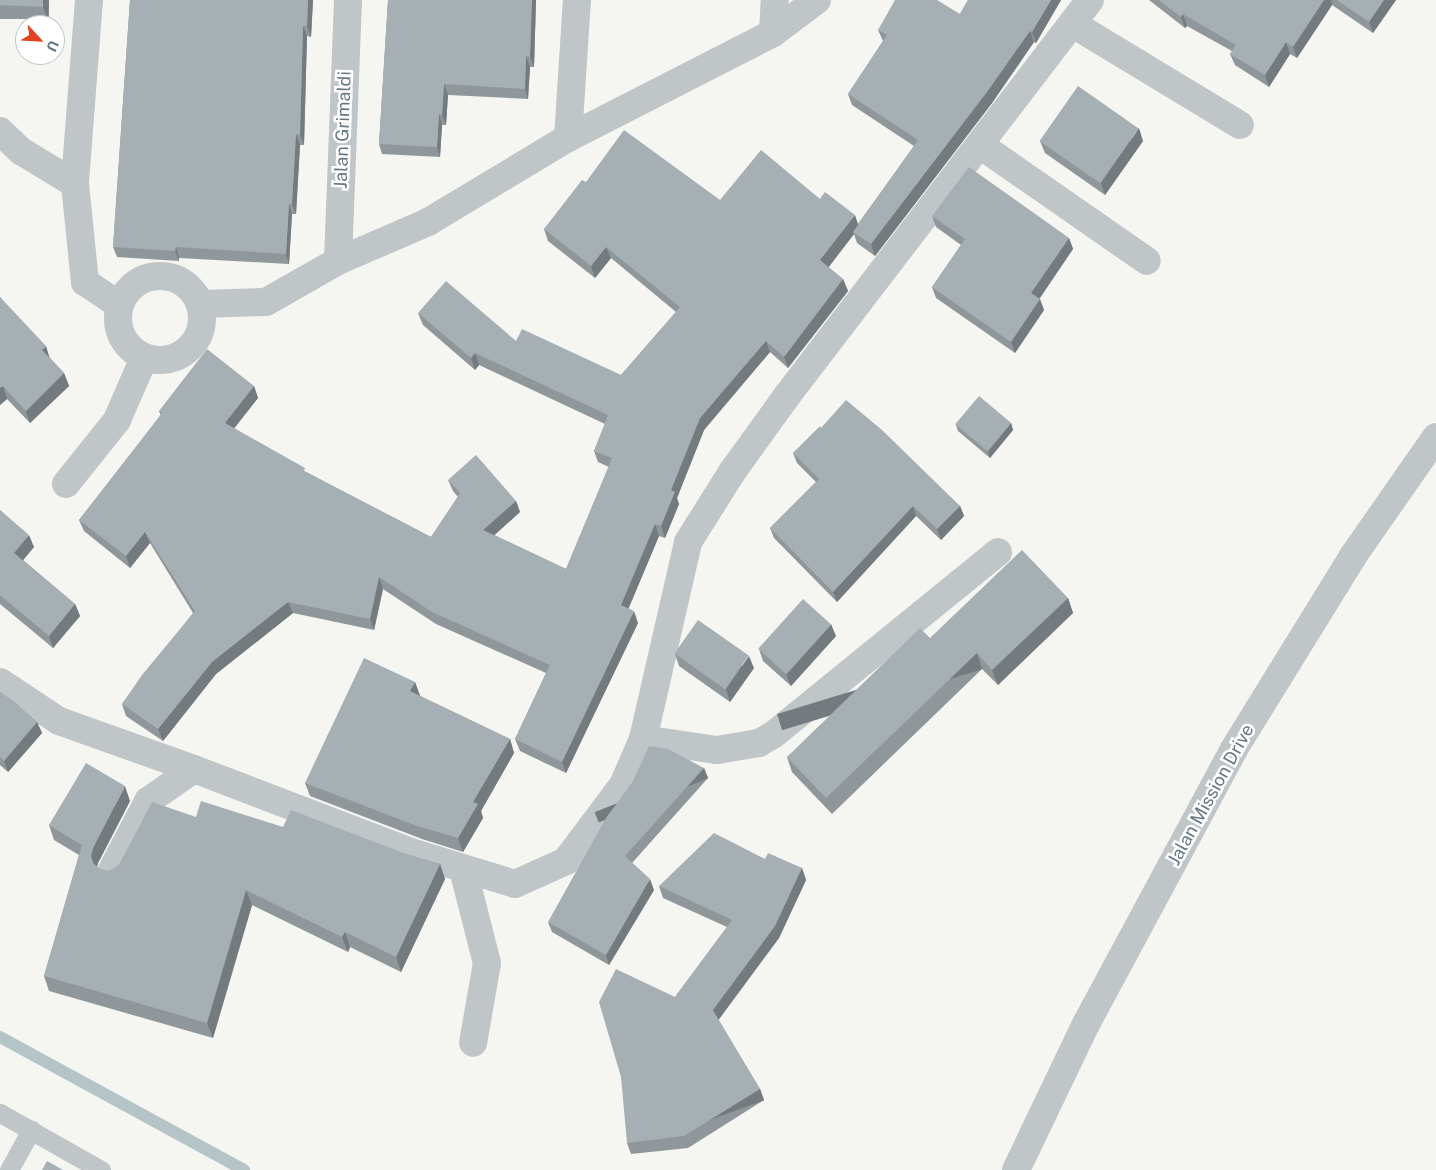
<!DOCTYPE html>
<html>
<head>
<meta charset="utf-8">
<style>
	body { margin:0 }
	#map { position:relative; width:1436px; height:1170px; overflow:hidden; background:#f5f5f1; font-family:"Public Sans",sans-serif }
	div>[style] { position:absolute }
	.stream>* { height:12px; margin:-6px; padding:0 6px; transform-origin:6px; border-radius:6px; background:#b5c4c6 }
	.service>* { height:19px; margin:-9.5px; padding:0 9.5px; transform-origin:9.5px; border-radius:9.5px; background:#c0c5c7 }
	.minor>* { height:28px; margin:-14px; padding:0 14px; transform-origin:14px; border-radius:14px; background:#c0c5c7 }
	.minor>.ring { margin:-14px; padding:0; box-sizing:content-box; background:none; border:28px solid #c0c5c7; border-radius:50% }
	.tertiary>* { height:28px; margin:-14px; padding:0 14px; transform-origin:14px; border-radius:14px; background:#c0c5c7 }
	.wall>* { inset:0; background:#8f979b; transform-origin:0 0 }
	.shaded-wall>* { inset:0; background:#747b7e; transform-origin:0 0 }
	.building>* { inset:0; background:#a6b0b4; transform-origin:0 0 }
	span { translate:-50% -50%; white-space:nowrap; text-align:center; line-height:1.15; -webkit-text-stroke:5px #fff; paint-order:stroke }
	.street-label { font-size:18px; color:#647782 }
	.north { position:absolute; left:15px; top:15px; width:50px; height:50px; box-sizing:border-box; background:#fff; border:1px solid #c1c9cd; border-radius:50%; rotate:115deg; font-size:14px; font-weight:700; line-height:20px; text-align:center; color:#647782 }
	.north::after { content:''; display:block; margin:auto; width:18px; height:22px; background:#e24223; clip-path:polygon(50% 0,100% 100%,50% 72%,0 100%) }
</style>
</head>
<body>
<div id="map">
	<div class="stream">
		<div style="left:0;top:1037px;width:278px;rotate:28.6deg"></div>
	</div>
	<div class="service">
		<div style="left:0;top:1113px;width:116px;rotate:29.4deg"></div>
		<div style="left:9px;top:1170px;width:46px;rotate:-61.2deg"></div>
	</div>
	<div class="minor">
		<div style="left:89px;top:0;width:185px;rotate:94.4deg"></div>
		<div style="left:75px;top:184px;width:99px;rotate:84.2deg"></div>
		<div style="left:85px;top:282px;width:41px;rotate:34.1deg"></div>
		<div style="left:1073px;top:24px;width:195px;rotate:31.2deg"></div>
		<div style="left:773px;top:33px;width:33px;rotate:-87deg"></div>
		<div style="left:0;top:131px;width:29px;rotate:44deg"></div>
		<div style="left:21px;top:151px;width:63px;rotate:31.4deg"></div>
		<div style="left:568px;top:138px;width:138px;rotate:-86.3deg"></div>
		<div style="left:980px;top:145px;width:203px;rotate:34.8deg"></div>
		<div style="left:338px;top:261px;width:261px;rotate:-87.8deg"></div>
		<div class="ring" style="left:118px;top:276px;width:56px;height:56px"></div>
		<div style="left:201px;top:304px;width:65px;rotate:-1.8deg"></div>
		<div style="left:266px;top:302px;width:83px;rotate:-29.7deg"></div>
		<div style="left:338px;top:261px;width:98px;rotate:-23.4deg"></div>
		<div style="left:428px;top:222px;width:163px;rotate:-31deg"></div>
		<div style="left:568px;top:138px;width:230px;rotate:-27.1deg"></div>
		<div style="left:773px;top:33px;width:55px;rotate:-36.9deg"></div>
		<div style="left:66px;top:484px;width:82px;rotate:-51.4deg"></div>
		<div style="left:117px;top:420px;width:68px;rotate:-66.5deg"></div>
		<div style="left:0;top:682px;width:71px;rotate:33.5deg"></div>
		<div style="left:59px;top:721px;width:143px;rotate:19.6deg"></div>
		<div style="left:643px;top:739px;width:75px;rotate:8.5deg"></div>
		<div style="left:717px;top:750px;width:43px;rotate:-9.5deg"></div>
		<div style="left:759px;top:743px;width:16px;rotate:-30deg"></div>
		<div style="left:773px;top:735px;width:290px;rotate:-39.1deg"></div>
		<div style="left:463px;top:869px;width:97px;rotate:75.7deg"></div>
		<div style="left:487px;top:963px;width:81px;rotate:99.9deg"></div>
		<div style="left:112px;top:870px;width:78px;rotate:-62.4deg"></div>
		<div style="left:148px;top:801px;width:56px;rotate:-34.8deg"></div>
		<div style="left:194px;top:769px;width:239px;rotate:20.9deg"></div>
		<div style="left:417px;top:854px;width:102px;rotate:17deg"></div>
		<div style="left:515px;top:884px;width:56px;rotate:-24.3deg"></div>
		<div style="left:566px;top:861px;width:95px;rotate:-53.1deg"></div>
		<div style="left:623px;top:785px;width:50px;rotate:-66.5deg"></div>
		<div style="left:643px;top:739px;width:202px;rotate:-77.1deg"></div>
		<div style="left:688px;top:542px;width:83px;rotate:-57.8deg"></div>
		<div style="left:732px;top:472px;width:92px;rotate:-54.2deg"></div>
		<div style="left:786px;top:397px;width:500px;rotate:-52.56deg"></div>
	</div>
	<div class="tertiary">
		<div style="left:1016px;top:1170px;width:162px;rotate:-64.4deg"></div>
		<div style="left:1086px;top:1024px;width:312px;rotate:-61.7deg"></div>
		<div style="left:1234px;top:749px;width:227px;rotate:-58.3deg"></div>
		<div style="left:1353px;top:556px;width:145px;rotate:-55.1deg"></div>
	</div>
	<div class="wall">
		<div style="left:0;top:0;width:49px;height:19px"></div>
		<div style="clip-path:polygon(130px 0,313px 0,311px 37px,307px 36px,304px 145px,300px 145px,296px 214px,292px 214px,289px 264px,179px 258px,179px 261px,117px 257px,113px 247px)"></div>
		<div style="clip-path:polygon(388px 0,536px 0,534px 67px,530px 67px,528px 99px,448px 95px,446px 125px,442px 125px,440px 157px,382px 154px,379px 144px)"></div>
		<div style="clip-path:polygon(968px 0,1061px 0,1036px 43px,1034px 42px,992px 103px,875px 256px,857px 243px,854px 234px,828px 267px,843px 279px,848px 291px,788px 368px,770px 352px,704px 430px,677px 498px,679px 504px,665px 538px,659px 536px,628px 609px,638px 623px,566px 773px,520px 751px,515px 739px,546px 673px,436px 624px,383px 589px,374px 630px,293px 613px,216px 674px,163px 741px,126px 716px,122px 704px,193px 613px,150px 543px,130px 568px,84px 531px,79px 520px,161px 416px,159px 411px,254px 386px,258px 398px,234px 428px,306px 472px,431px 537px,458px 497px,453px 491px,448px 480px,516px 501px,520px 512px,494px 535px,566px 569px,609px 467px,598px 462px,594px 451px,605px 424px,479px 365px,475px 370px,423px 325px,418px 313px,516px 341px,621px 375px,676px 312px,611px 258px,595px 278px,548px 241px,544px 229px,586px 182px,720px 200px,820px 199px,858px 224px,914px 146px,852px 105px,848px 94px,883px 41px,878px 30px,960px 14px)"></div>
		<div style="clip-path:polygon(1149px 0,1396px 0,1373px 33px,1332px 5px,1297px 58px,1290px 54px,1269px 87px,1235px 65px,1230px 54px,1232px 51px,1187px 26px,1185px 28px)"></div>
		<div style="clip-path:polygon(1040px 141px,1143px 141px,1105px 195px,1045px 153px)"></div>
		<div style="clip-path:polygon(932px 216px,1069px 238px,1073px 249px,1039px 298px,1044px 310px,1015px 353px,936px 298px,932px 287px,961px 245px,936px 227px)"></div>
		<div style="clip-path:polygon(0 297px,50px 358px,64px 373px,69px 386px,30px 423px,7px 399px,0 405px)"></div>
		<div style="clip-path:polygon(1011px 423px,1013px 430px,990px 458px,958px 431px,956px 425px)"></div>
		<div style="clip-path:polygon(821px 428px,960px 506px,964px 516px,941px 540px,916px 516px,837px 602px,774px 538px,770px 528px,816px 482px,797px 463px,793px 453px)"></div>
		<div style="clip-path:polygon(0 510px,34px 547px,23px 560px,75px 604px,80px 616px,53px 648px,0 604px)"></div>
		<div style="clip-path:polygon(1068px 598px,1073px 613px,998px 685px,982px 669px,832px 814px,792px 772px,787px 757px,930px 638px)"></div>
		<div style="clip-path:polygon(836px 636px,791px 686px,763px 661px,759px 649px)"></div>
		<div style="clip-path:polygon(675px 654px,754px 668px,730px 702px,679px 666px)"></div>
		<div style="clip-path:polygon(415px 682px,420px 696px,510px 739px,514px 753px,481px 811px,483px 818px,463px 852px,422px 839px,310px 796px,305px 783px)"></div>
		<div style="clip-path:polygon(0 692px,37px 722px,42px 733px,8px 772px,0 765px)"></div>
		<div style="clip-path:polygon(704px 768px,708px 778px,632px 863px,654px 890px,609px 965px,552px 932px,548px 922px)"></div>
		<div style="clip-path:polygon(130px 801px,98px 863px,97px 867px,100px 869px,108px 871px,115px 868px,196px 817px,283px 827px,406px 854px,440px 864px,445px 879px,401px 972px,350px 947px,348px 952px,252px 905px,213px 1038px,49px 991px,44px 976px,79px 855px,54px 840px,49px 825px)"></div>
		<div style="clip-path:polygon(765px 859px,802px 868px,806px 880px,779px 938px,718px 1020px,760px 1089px,764px 1100px,688px 1148px,631px 1154px,627px 1143px,675px 997px,727px 927px,663px 898px,659px 886px)"></div>
	</div>
	<div class="shaded-wall">
		<div style="clip-path:polygon(43px 0,49px 0,48px 21px,43px 7px)"></div>
		<div style="clip-path:polygon(308px 0,313px 0,311px 37px,307px 26px)"></div>
		<div style="clip-path:polygon(532px 0,536px 0,534px 67px,530px 57px)"></div>
		<div style="clip-path:polygon(1051px 0,1061px 0,1036px 43px,1032px 32px)"></div>
		<div style="clip-path:polygon(1324px 0,1331px 0,1332px 5px,1297px 58px,1293px 47px)"></div>
		<div style="clip-path:polygon(1384px 0,1396px 0,1373px 33px,1369px 22px)"></div>
		<div style="clip-path:polygon(1183px 14px,1187px 26px,1185px 28px,1181px 17px)"></div>
		<div style="clip-path:polygon(303px 26px,307px 36px,304px 145px,300px 135px)"></div>
		<div style="clip-path:polygon(1030px 31px,1034px 42px,992px 103px,875px 256px,871px 244px)"></div>
		<div style="clip-path:polygon(1286px 42px,1290px 54px,1269px 87px,1265px 75px)"></div>
		<div style="clip-path:polygon(526px 56px,530px 67px,528px 99px,525px 89px)"></div>
		<div style="clip-path:polygon(444px 84px,448px 95px,446px 125px,442px 115px)"></div>
		<div style="clip-path:polygon(439px 114px,442px 125px,440px 157px,437px 147px)"></div>
		<div style="clip-path:polygon(1139px 128px,1143px 141px,1105px 195px,1101px 183px)"></div>
		<div style="clip-path:polygon(296px 134px,300px 145px,296px 214px,292px 204px)"></div>
		<div style="clip-path:polygon(289px 204px,292px 214px,289px 264px,286px 254px)"></div>
		<div style="clip-path:polygon(855px 215px,859px 227px,853px 232px,854px 234px,825px 272px,820px 260px)"></div>
		<div style="clip-path:polygon(1069px 238px,1073px 249px,1036px 304px,1031px 293px)"></div>
		<div style="clip-path:polygon(176px 247px,179px 258px,179px 261px,175px 251px)"></div>
		<div style="clip-path:polygon(606px 247px,611px 258px,595px 278px,591px 266px)"></div>
		<div style="clip-path:polygon(843px 279px,848px 291px,788px 368px,784px 357px)"></div>
		<div style="clip-path:polygon(1040px 299px,1044px 310px,1015px 353px,1011px 342px)"></div>
		<div style="clip-path:polygon(766px 341px,770px 352px,704px 430px,677px 498px,679px 504px,665px 538px,661px 526px,671px 490px,700px 418px)"></div>
		<div style="clip-path:polygon(46px 346px,50px 359px,42px 350px)"></div>
		<div style="clip-path:polygon(475px 353px,479px 365px,475px 370px,471px 358px)"></div>
		<div style="clip-path:polygon(64px 373px,69px 386px,30px 423px,26px 411px)"></div>
		<div style="clip-path:polygon(3px 386px,7px 399px,0 405px,0 388px)"></div>
		<div style="clip-path:polygon(254px 386px,258px 398px,229px 435px,225px 423px)"></div>
		<div style="clip-path:polygon(1011px 423px,1013px 430px,990px 458px,988px 452px)"></div>
		<div style="clip-path:polygon(516px 501px,520px 512px,487px 542px,483px 530px)"></div>
		<div style="clip-path:polygon(913px 506px,916px 516px,837px 602px,833px 592px)"></div>
		<div style="clip-path:polygon(960px 506px,964px 516px,941px 540px,937px 529px)"></div>
		<div style="clip-path:polygon(655px 524px,659px 536px,625px 617px,621px 605px)"></div>
		<div style="clip-path:polygon(145px 532px,150px 543px,130px 568px,126px 556px)"></div>
		<div style="clip-path:polygon(29px 535px,34px 547px,19px 565px,14px 553px)"></div>
		<div style="clip-path:polygon(379px 577px,383px 589px,374px 630px,370px 619px)"></div>
		<div style="clip-path:polygon(1068px 598px,1073px 613px,998px 685px,992px 670px)"></div>
		<div style="clip-path:polygon(288px 602px,293px 613px,216px 674px,163px 741px,158px 729px,212px 662px)"></div>
		<div style="clip-path:polygon(75px 604px,80px 616px,53px 648px,49px 636px)"></div>
		<div style="clip-path:polygon(634px 611px,638px 623px,566px 773px,562px 762px)"></div>
		<div style="clip-path:polygon(831px 624px,836px 636px,791px 686px,786px 674px)"></div>
		<div style="left:977px;top:653px;width:17px;height:209px;rotate:73deg"></div>
		<div style="clip-path:polygon(749px 656px,754px 668px,730px 702px,726px 689px)"></div>
		<div style="clip-path:polygon(415px 682px,420px 696px,415px 705px,410px 691px)"></div>
		<div style="clip-path:polygon(37px 722px,42px 733px,8px 772px,4px 761px)"></div>
		<div style="clip-path:polygon(510px 739px,514px 753px,481px 811px,483px 818px,463px 852px,458px 838px,473px 802px)"></div>
		<div style="left:704px;top:768px;width:11px;height:118px;rotate:68deg"></div>
		<div style="clip-path:polygon(125px 786px,130px 801px,98px 863px,96px 871px,91px 856px,93px 848px)"></div>
		<div style="clip-path:polygon(440px 864px,445px 879px,401px 972px,396px 957px)"></div>
		<div style="clip-path:polygon(802px 868px,806px 880px,779px 938px,717px 1022px,713px 1010px)"></div>
		<div style="clip-path:polygon(650px 879px,654px 890px,609px 965px,606px 955px)"></div>
		<div style="clip-path:polygon(246px 890px,252px 905px,213px 1038px,207px 1023px)"></div>
		<div style="clip-path:polygon(345px 932px,350px 947px,348px 952px,342px 937px)"></div>
		<div style="left:760px;top:1089px;width:12px;height:89px;rotate:70deg"></div>
	</div>
	<div class="building">
		<div style="clip-path:polygon(0 0,43px 0,43px 7px,0 5px)"></div>
		<div style="clip-path:polygon(130px 0,308px 0,307px 26px,303px 26px,300px 135px,296px 134px,292px 204px,289px 204px,286px 254px,176px 247px,175px 251px,113px 247px)"></div>
		<div style="clip-path:polygon(388px 0,532px 0,530px 57px,526px 56px,525px 89px,444px 84px,442px 115px,439px 114px,437px 147px,379px 144px)"></div>
		<div style="clip-path:polygon(895px 0,937px 0,960px 14px,968px 0,1051px 0,1032px 32px,1030px 31px,987px 92px,871px 244px,853px 232px,918px 140px,848px 94px,887px 35px,878px 30px)"></div>
		<div style="clip-path:polygon(1159px 0,1324px 0,1293px 47px,1286px 42px,1265px 75px,1230px 54px,1236px 45px,1183px 14px,1181px 17px)"></div>
		<div style="clip-path:polygon(1337px 0,1384px 0,1369px 22px)"></div>
		<div style="left:1078px;top:86px;width:74px;height:67px;rotate:35deg"></div>
		<div style="clip-path:polygon(624px 130px,720px 200px,761px 150px,820px 199px,825px 192px,855px 215px,820px 260px,843px 279px,784px 357px,766px 341px,700px 418px,671px 490px,675px 492px,661px 526px,655px 524px,621px 605px,634px 611px,562px 762px,515px 739px,550px 665px,432px 612px,379px 577px,370px 619px,288px 602px,212px 662px,158px 729px,122px 704px,142px 675px,195px 611px,145px 532px,126px 556px,79px 520px,162px 413px,159px 411px,207px 349px,254px 386px,225px 423px,305px 468px,304px 471px,431px 537px,460px 493px,448px 480px,476px 455px,516px 501px,483px 530px,566px 569px,612px 458px,594px 451px,608px 415px,475px 353px,471px 358px,418px 313px,446px 281px,516px 341px,522px 329px,621px 375px,680px 307px,606px 247px,591px 266px,544px 229px,582px 180px,586px 182px)"></div>
		<div style="clip-path:polygon(969px 167px,1069px 238px,1031px 293px,1040px 299px,1011px 342px,932px 287px,965px 239px,932px 216px)"></div>
		<div style="clip-path:polygon(0 297px,46px 346px,42px 350px,64px 373px,26px 411px,3px 386px,0 388px)"></div>
		<div style="left:979px;top:396px;width:42px;height:37px;rotate:40deg"></div>
		<div style="clip-path:polygon(846px 400px,882px 430px,960px 506px,937px 529px,913px 506px,833px 592px,770px 528px,819px 479px,793px 453px,820px 426px,821px 428px)"></div>
		<div style="clip-path:polygon(0 510px,29px 535px,14px 553px,75px 604px,49px 636px,0 595px)"></div>
		<div style="clip-path:polygon(1022px 550px,1068px 598px,992px 670px,977px 653px,826px 798px,787px 757px,920px 628px,930px 638px)"></div>
		<div style="left:803px;top:599px;width:38px;height:67px;rotate:42deg"></div>
		<div style="left:698px;top:620px;width:62px;height:41px;rotate:35deg"></div>
		<div style="clip-path:polygon(364px 658px,415px 682px,410px 691px,510px 739px,473px 802px,478px 804px,458px 838px,417px 826px,305px 783px)"></div>
		<div style="clip-path:polygon(0 692px,15px 702px,37px 722px,4px 761px,0 757px)"></div>
		<div style="clip-path:polygon(649px 746px,668px 749px,704px 768px,625px 856px,650px 879px,606px 955px,548px 922px,606px 818px,633px 781px)"></div>
		<div style="clip-path:polygon(86px 763px,125px 786px,93px 848px,91px 856px,93px 863px,100px 869px,108px 871px,115px 868px,120px 863px,152px 802px,196px 817px,201px 801px,283px 827px,291px 810px,406px 854px,440px 864px,396px 957px,345px 932px,342px 937px,246px 890px,207px 1023px,44px 976px,82px 845px,49px 825px)"></div>
		<div style="clip-path:polygon(714px 833px,765px 859px,768px 853px,802px 868px,775px 926px,713px 1010px,760px 1089px,684px 1136px,627px 1143px,621px 1077px,599px 1002px,616px 969px,675px 997px,732px 920px,659px 886px)"></div>
		<div style="clip-path:polygon(47px 1161px,63px 1170px,42px 1170px)"></div>
	</div>
	<div class="street-label">
		<span style="left:343px;top:130px;rotate:-88deg">Jalan Grimaldi</span>
		<span style="left:1211px;top:795px;rotate:-61deg">Jalan Mission Drive</span>
	</div>
	<div class="north">U</div>
</div>
</body>
</html>
